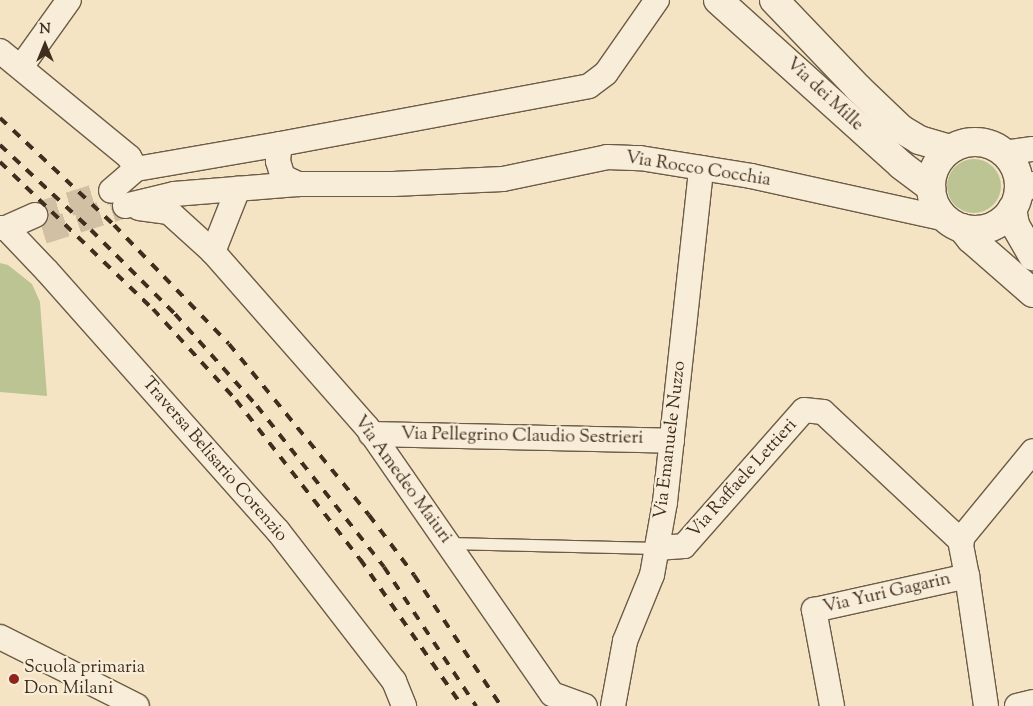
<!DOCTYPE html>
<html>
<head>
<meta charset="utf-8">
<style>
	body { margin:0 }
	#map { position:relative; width:1033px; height:706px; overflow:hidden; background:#f5e4c4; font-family:"Sorts Mill Goudy",serif }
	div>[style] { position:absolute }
	.green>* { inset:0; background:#bcc494 }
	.round { border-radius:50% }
	.minor-tunnel>* { height:24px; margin-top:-12px; transform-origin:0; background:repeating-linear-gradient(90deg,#d1c0a3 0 24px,transparent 0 36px) }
	.roads { filter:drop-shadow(1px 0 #6c5c47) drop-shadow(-1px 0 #6c5c47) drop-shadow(0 1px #6c5c47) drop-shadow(0 -1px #6c5c47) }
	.service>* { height:11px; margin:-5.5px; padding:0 5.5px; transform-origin:5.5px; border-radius:5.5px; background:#f8edd9 }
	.minor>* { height:24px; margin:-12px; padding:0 12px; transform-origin:12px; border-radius:12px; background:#f8edd9 }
	.tertiary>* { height:28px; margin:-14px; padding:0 14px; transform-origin:14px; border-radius:14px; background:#f8edd9 }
	.tertiary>.ring { margin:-14px; padding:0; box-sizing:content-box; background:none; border:28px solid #f8edd9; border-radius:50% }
	.rail>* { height:4px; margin-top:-2px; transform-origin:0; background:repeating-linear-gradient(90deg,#3f2e1d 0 9px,transparent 0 18px) }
	.dots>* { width:14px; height:14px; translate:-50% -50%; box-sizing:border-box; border:2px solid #f8edd9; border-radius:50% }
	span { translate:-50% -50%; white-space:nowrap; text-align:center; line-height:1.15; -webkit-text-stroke:4.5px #f8edd9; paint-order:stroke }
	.street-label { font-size:18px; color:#3f2e1d }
	.poi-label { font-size:18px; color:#3f2e1d }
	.left { translate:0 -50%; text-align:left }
	.north { position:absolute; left:20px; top:20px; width:50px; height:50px; -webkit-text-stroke:4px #f8edd9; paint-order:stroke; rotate:0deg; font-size:14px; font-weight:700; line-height:20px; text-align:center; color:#3f2e1d }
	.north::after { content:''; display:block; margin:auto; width:18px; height:22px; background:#3f2e1d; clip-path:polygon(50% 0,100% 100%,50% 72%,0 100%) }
</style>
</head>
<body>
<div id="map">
	<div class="green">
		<div class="round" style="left:947px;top:159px;width:54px;height:54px"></div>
		<div style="clip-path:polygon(0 263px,8px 265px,32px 284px,40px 302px,47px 396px,0 392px)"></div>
	</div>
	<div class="minor-tunnel">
		<div style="left:35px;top:215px;width:80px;rotate:-17.5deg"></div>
		<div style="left:43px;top:232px;width:86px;rotate:-17.6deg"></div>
	</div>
	<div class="roads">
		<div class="service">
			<div style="left:448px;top:543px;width:209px;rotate:1.4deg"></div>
		</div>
		<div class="minor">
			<div style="left:0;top:51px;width:167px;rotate:39.4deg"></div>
			<div style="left:129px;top:157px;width:14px;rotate:60deg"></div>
			<div style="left:136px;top:169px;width:33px;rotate:139deg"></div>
			<div style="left:21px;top:67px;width:82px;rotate:-54.4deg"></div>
			<div style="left:280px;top:144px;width:17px;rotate:97deg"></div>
			<div style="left:278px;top:161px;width:17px;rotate:73deg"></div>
			<div style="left:283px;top:177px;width:17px;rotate:25deg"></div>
			<div style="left:1004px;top:153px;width:29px;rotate:-8deg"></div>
			<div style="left:136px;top:169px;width:146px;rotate:-9.8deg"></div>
			<div style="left:280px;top:144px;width:314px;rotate:-10.6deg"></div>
			<div style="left:589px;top:86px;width:21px;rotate:-37deg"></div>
			<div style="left:606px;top:73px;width:89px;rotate:-55.1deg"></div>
			<div style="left:1017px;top:195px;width:19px;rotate:-35deg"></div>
			<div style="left:125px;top:206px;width:50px;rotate:-13.8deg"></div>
			<div style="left:174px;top:194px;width:124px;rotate:-4.6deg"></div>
			<div style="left:298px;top:184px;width:95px"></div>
			<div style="left:393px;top:184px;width:110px;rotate:-2.6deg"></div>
			<div style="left:503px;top:179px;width:106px;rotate:-11.9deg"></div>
			<div style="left:607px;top:157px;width:33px;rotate:2deg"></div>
			<div style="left:640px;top:158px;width:112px;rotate:9.2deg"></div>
			<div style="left:751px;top:176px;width:200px;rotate:12.4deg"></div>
			<div style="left:139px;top:208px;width:30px;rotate:8deg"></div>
			<div style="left:169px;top:212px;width:59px;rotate:42.3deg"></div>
			<div style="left:213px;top:252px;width:233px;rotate:48.7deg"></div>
			<div style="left:367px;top:427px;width:325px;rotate:55.3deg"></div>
			<div style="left:552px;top:694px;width:35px;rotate:20deg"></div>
			<div style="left:0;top:228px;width:6px"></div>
			<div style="left:6px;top:228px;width:32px;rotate:-24deg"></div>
			<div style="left:6px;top:228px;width:59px;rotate:46.4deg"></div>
			<div style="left:47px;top:271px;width:348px;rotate:48.4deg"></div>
			<div style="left:278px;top:531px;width:190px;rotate:52.3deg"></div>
			<div style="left:394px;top:681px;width:27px;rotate:68deg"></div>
			<div style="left:213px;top:252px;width:68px;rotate:-68.4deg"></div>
			<div style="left:371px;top:434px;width:301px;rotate:1.3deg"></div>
			<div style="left:657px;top:548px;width:27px;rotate:-4deg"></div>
			<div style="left:684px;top:546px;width:181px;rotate:-48.6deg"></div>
			<div style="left:804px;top:410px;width:19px;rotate:6deg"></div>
			<div style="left:823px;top:412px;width:190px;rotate:43.1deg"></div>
			<div style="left:0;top:637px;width:153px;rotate:26.7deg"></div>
			<div style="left:613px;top:706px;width:66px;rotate:-79.5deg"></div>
			<div style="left:625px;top:641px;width:71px;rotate:-67.8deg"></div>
			<div style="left:652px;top:575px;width:74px;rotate:-79.9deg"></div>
			<div style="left:665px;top:502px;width:336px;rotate:-83.8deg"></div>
			<div style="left:832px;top:706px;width:98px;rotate:-100.6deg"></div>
			<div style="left:814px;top:610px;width:157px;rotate:-12.5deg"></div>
			<div style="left:986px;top:706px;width:131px;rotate:-98.3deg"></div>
			<div style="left:967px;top:576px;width:37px;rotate:-101deg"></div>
			<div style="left:960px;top:540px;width:115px;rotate:-50.6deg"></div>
			<div style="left:1017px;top:706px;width:16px;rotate:-14deg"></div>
		</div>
		<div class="tertiary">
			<div style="left:718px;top:0;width:246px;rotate:42deg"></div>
			<div style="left:901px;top:165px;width:38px;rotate:37deg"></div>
			<div style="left:774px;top:0;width:122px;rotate:46.3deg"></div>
			<div style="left:858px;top:88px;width:59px;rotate:43.6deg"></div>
			<div style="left:901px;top:129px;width:21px;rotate:31deg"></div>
			<div style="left:919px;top:140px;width:33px;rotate:16deg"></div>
			<div class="ring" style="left:931px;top:142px;width:60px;height:60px"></div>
			<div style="left:1012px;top:209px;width:16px;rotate:79deg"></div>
			<div style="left:1015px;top:225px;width:36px;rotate:60deg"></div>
			<div style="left:962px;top:228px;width:14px;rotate:51deg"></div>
			<div style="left:971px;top:239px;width:82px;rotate:41.1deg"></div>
		</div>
	</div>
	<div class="rail">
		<div style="left:0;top:118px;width:156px;rotate:43.2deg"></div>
		<div style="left:114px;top:225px;width:165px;rotate:46deg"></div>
		<div style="left:229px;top:344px;width:221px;rotate:50.7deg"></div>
		<div style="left:369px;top:515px;width:75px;rotate:53.1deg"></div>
		<div style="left:414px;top:575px;width:157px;rotate:56.4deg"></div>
		<div style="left:0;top:145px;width:125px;rotate:43deg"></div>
		<div style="left:91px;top:230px;width:119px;rotate:45deg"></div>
		<div style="left:175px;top:314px;width:123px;rotate:48.3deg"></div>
		<div style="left:257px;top:406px;width:205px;rotate:51.7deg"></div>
		<div style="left:384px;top:567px;width:167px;rotate:56.5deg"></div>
		<div style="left:0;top:162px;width:212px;rotate:43.9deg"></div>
		<div style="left:153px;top:309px;width:123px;rotate:47.6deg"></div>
		<div style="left:236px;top:400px;width:202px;rotate:52.1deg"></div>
		<div style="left:360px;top:559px;width:179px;rotate:55.2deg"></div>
	</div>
	<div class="dots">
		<div style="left:14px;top:679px;background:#8f2418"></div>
	</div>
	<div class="street-label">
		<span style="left:824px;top:95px;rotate:43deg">Via dei Mille</span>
		<span style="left:698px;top:170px;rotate:9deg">Via Rocco Cocchia</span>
		<span style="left:522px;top:437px;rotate:1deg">Via Pellegrino Claudio Sestrieri</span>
		<span style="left:671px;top:440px;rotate:-83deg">Via Emanuele Nuzzo</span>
		<span style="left:214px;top:460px;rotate:49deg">Traversa Belisario Corenzio</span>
		<span style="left:743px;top:479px;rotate:-48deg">Via Raffaele Lettieri</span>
		<span style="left:402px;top:480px;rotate:54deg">Via Amedeo Maiuri</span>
		<span style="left:887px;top:594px;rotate:-13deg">Via Yuri Gagarin</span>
	</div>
	<div class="poi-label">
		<span class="left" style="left:24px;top:679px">Scuola primaria<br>Don Milani</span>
	</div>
	<div class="north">N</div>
</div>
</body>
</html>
